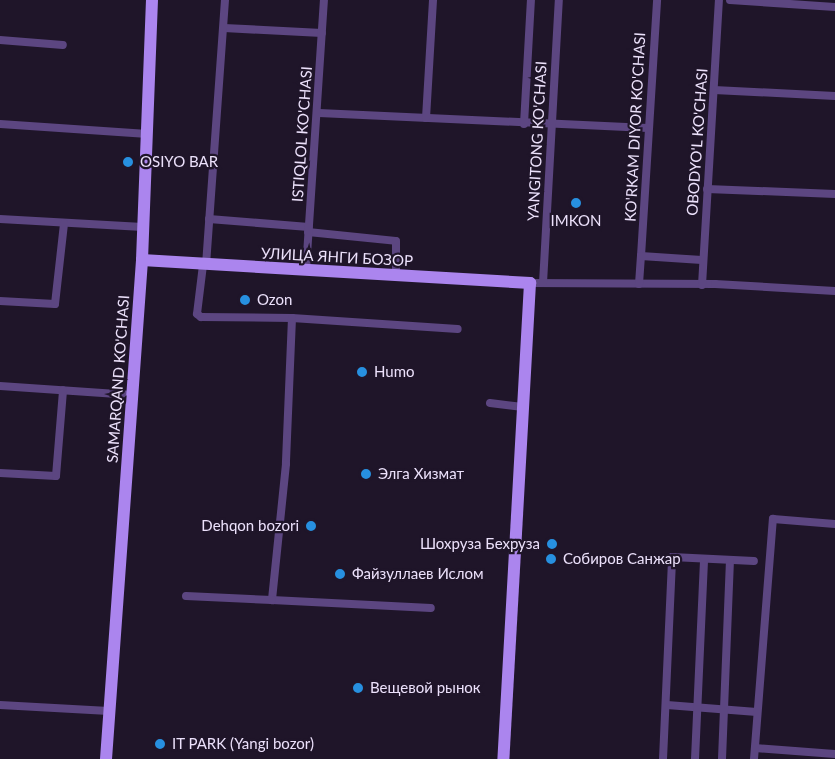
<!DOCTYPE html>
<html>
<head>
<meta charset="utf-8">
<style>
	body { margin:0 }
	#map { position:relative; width:835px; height:759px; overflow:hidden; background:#1f1529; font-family:Lato,sans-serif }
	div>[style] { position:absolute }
	.street>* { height:8px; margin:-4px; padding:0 4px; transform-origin:4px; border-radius:4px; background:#5c4681 }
	.secondary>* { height:12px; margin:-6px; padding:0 6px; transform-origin:6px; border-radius:6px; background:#ab85ee }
	.dots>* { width:16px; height:16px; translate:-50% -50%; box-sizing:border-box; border:3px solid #1f1529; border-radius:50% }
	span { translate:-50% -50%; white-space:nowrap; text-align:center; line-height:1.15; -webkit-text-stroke:4.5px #1f1529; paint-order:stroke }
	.street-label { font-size:15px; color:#ece1fb }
	.poi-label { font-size:15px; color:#ece1fb }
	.left { translate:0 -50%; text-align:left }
	.right { translate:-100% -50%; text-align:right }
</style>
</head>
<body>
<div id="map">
	<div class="street">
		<div style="left:730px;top:0;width:105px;rotate:3.8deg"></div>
		<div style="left:224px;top:28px;width:98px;rotate:2.9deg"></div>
		<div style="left:0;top:40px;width:63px;rotate:4.5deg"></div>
		<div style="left:714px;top:90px;width:121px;rotate:2.8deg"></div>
		<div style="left:319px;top:113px;width:329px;rotate:2.6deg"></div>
		<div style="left:426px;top:118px;width:118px;rotate:-86.6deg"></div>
		<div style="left:0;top:124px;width:148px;rotate:3.9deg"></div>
		<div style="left:524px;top:124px;width:124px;rotate:-86.8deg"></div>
		<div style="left:707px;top:189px;width:128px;rotate:2.2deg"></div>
		<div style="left:0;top:219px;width:143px;rotate:3.2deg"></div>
		<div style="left:209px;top:219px;width:100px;rotate:4.6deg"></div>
		<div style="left:308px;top:232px;width:88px;rotate:5.8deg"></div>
		<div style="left:396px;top:241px;width:34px;rotate:90deg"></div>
		<div style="left:641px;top:256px;width:256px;rotate:-86.4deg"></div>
		<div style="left:203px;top:265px;width:49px;rotate:97deg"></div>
		<div style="left:197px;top:314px;width:5px;rotate:37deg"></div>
		<div style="left:201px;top:317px;width:91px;rotate:0.6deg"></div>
		<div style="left:292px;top:318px;width:166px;rotate:3.8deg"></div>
		<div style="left:206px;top:265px;width:266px;rotate:-85.9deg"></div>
		<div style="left:306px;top:270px;width:271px;rotate:-86.2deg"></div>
		<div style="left:530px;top:283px;width:185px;rotate:0.3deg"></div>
		<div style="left:715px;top:284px;width:120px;rotate:3.3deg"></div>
		<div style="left:543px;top:283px;width:283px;rotate:-86.8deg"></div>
		<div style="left:639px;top:284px;width:28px;rotate:-86deg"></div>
		<div style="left:641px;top:256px;width:61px;rotate:3.8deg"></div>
		<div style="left:702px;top:285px;width:286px;rotate:-86.6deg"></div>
		<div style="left:0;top:301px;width:55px;rotate:3.1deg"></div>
		<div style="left:55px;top:304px;width:81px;rotate:-83.6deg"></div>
		<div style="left:292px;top:318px;width:146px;rotate:92.4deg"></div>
		<div style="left:286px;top:464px;width:137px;rotate:95.9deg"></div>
		<div style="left:272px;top:600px;width:159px;rotate:2.9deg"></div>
		<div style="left:0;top:386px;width:132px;rotate:3.9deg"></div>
		<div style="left:490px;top:403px;width:33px;rotate:7deg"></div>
		<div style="left:0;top:473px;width:56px;rotate:3.1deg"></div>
		<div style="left:56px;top:476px;width:86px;rotate:-85.3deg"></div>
		<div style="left:186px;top:596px;width:86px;rotate:2.7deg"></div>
		<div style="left:0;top:705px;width:109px;rotate:3.2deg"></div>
		<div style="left:667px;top:705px;width:90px;rotate:4.4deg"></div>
		<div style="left:755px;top:748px;width:80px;rotate:4.3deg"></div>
		<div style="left:663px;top:759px;width:202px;rotate:-87.4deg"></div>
		<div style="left:672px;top:557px;width:82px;rotate:2.8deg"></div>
		<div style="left:695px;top:759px;width:200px;rotate:-87.4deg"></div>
		<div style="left:722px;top:759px;width:199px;rotate:-87.7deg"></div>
		<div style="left:754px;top:759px;width:241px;rotate:-85.5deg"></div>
		<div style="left:773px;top:519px;width:62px;rotate:4.6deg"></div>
	</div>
	<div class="secondary">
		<div style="left:142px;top:260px;width:389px;rotate:3.4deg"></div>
		<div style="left:530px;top:283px;width:477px;rotate:93.2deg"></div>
		<div style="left:106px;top:759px;width:500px;rotate:-85.87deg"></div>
		<div style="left:142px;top:260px;width:260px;rotate:-87.8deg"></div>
	</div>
	<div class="dots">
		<div style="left:128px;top:162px;background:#2790e0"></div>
		<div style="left:576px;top:203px;background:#2790e0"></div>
		<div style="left:245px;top:300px;background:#2790e0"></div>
		<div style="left:362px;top:372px;background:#2790e0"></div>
		<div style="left:366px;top:474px;background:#2790e0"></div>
		<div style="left:311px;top:526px;background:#2790e0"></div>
		<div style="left:552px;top:544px;background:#2790e0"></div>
		<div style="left:551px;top:559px;background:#2790e0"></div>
		<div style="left:340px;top:574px;background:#2790e0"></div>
		<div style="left:358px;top:688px;background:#2790e0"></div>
		<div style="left:160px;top:744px;background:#2790e0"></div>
	</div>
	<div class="street-label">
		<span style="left:635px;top:127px;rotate:-87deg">KO'RKAM DIYOR KO'CHASI</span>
		<span style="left:302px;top:134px;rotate:-86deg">ISTIQLOL KO'CHASI</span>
		<span style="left:537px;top:141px;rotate:-87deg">YANGITONG KO'CHASI</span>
		<span style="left:697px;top:142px;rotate:-86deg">OBODYO'L KO'CHASI</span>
		<span style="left:337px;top:257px;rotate:3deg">УЛИЦА ЯНГИ БОЗОР</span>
		<span style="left:118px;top:379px;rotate:-86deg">SAMARQAND KO'CHASI</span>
	</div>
	<div class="poi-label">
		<span class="left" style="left:140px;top:162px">OSIYO BAR</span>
		<span style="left:576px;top:221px">IMKON</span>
		<span class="left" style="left:257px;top:300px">Ozon</span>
		<span class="left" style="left:374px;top:372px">Humo</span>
		<span class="left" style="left:378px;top:474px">Элга Хизмат</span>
		<span class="right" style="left:299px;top:526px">Dehqon bozori</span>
		<span class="right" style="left:540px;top:544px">Шохруза Бехруза</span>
		<span class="left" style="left:563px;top:559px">Собиров Санжар</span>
		<span class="left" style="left:352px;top:574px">Файзуллаев Ислом</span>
		<span class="left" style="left:370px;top:688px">Вещевой рынок</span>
		<span class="left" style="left:172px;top:744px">IT PARK (Yangi bozor)</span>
	</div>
</div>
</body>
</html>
